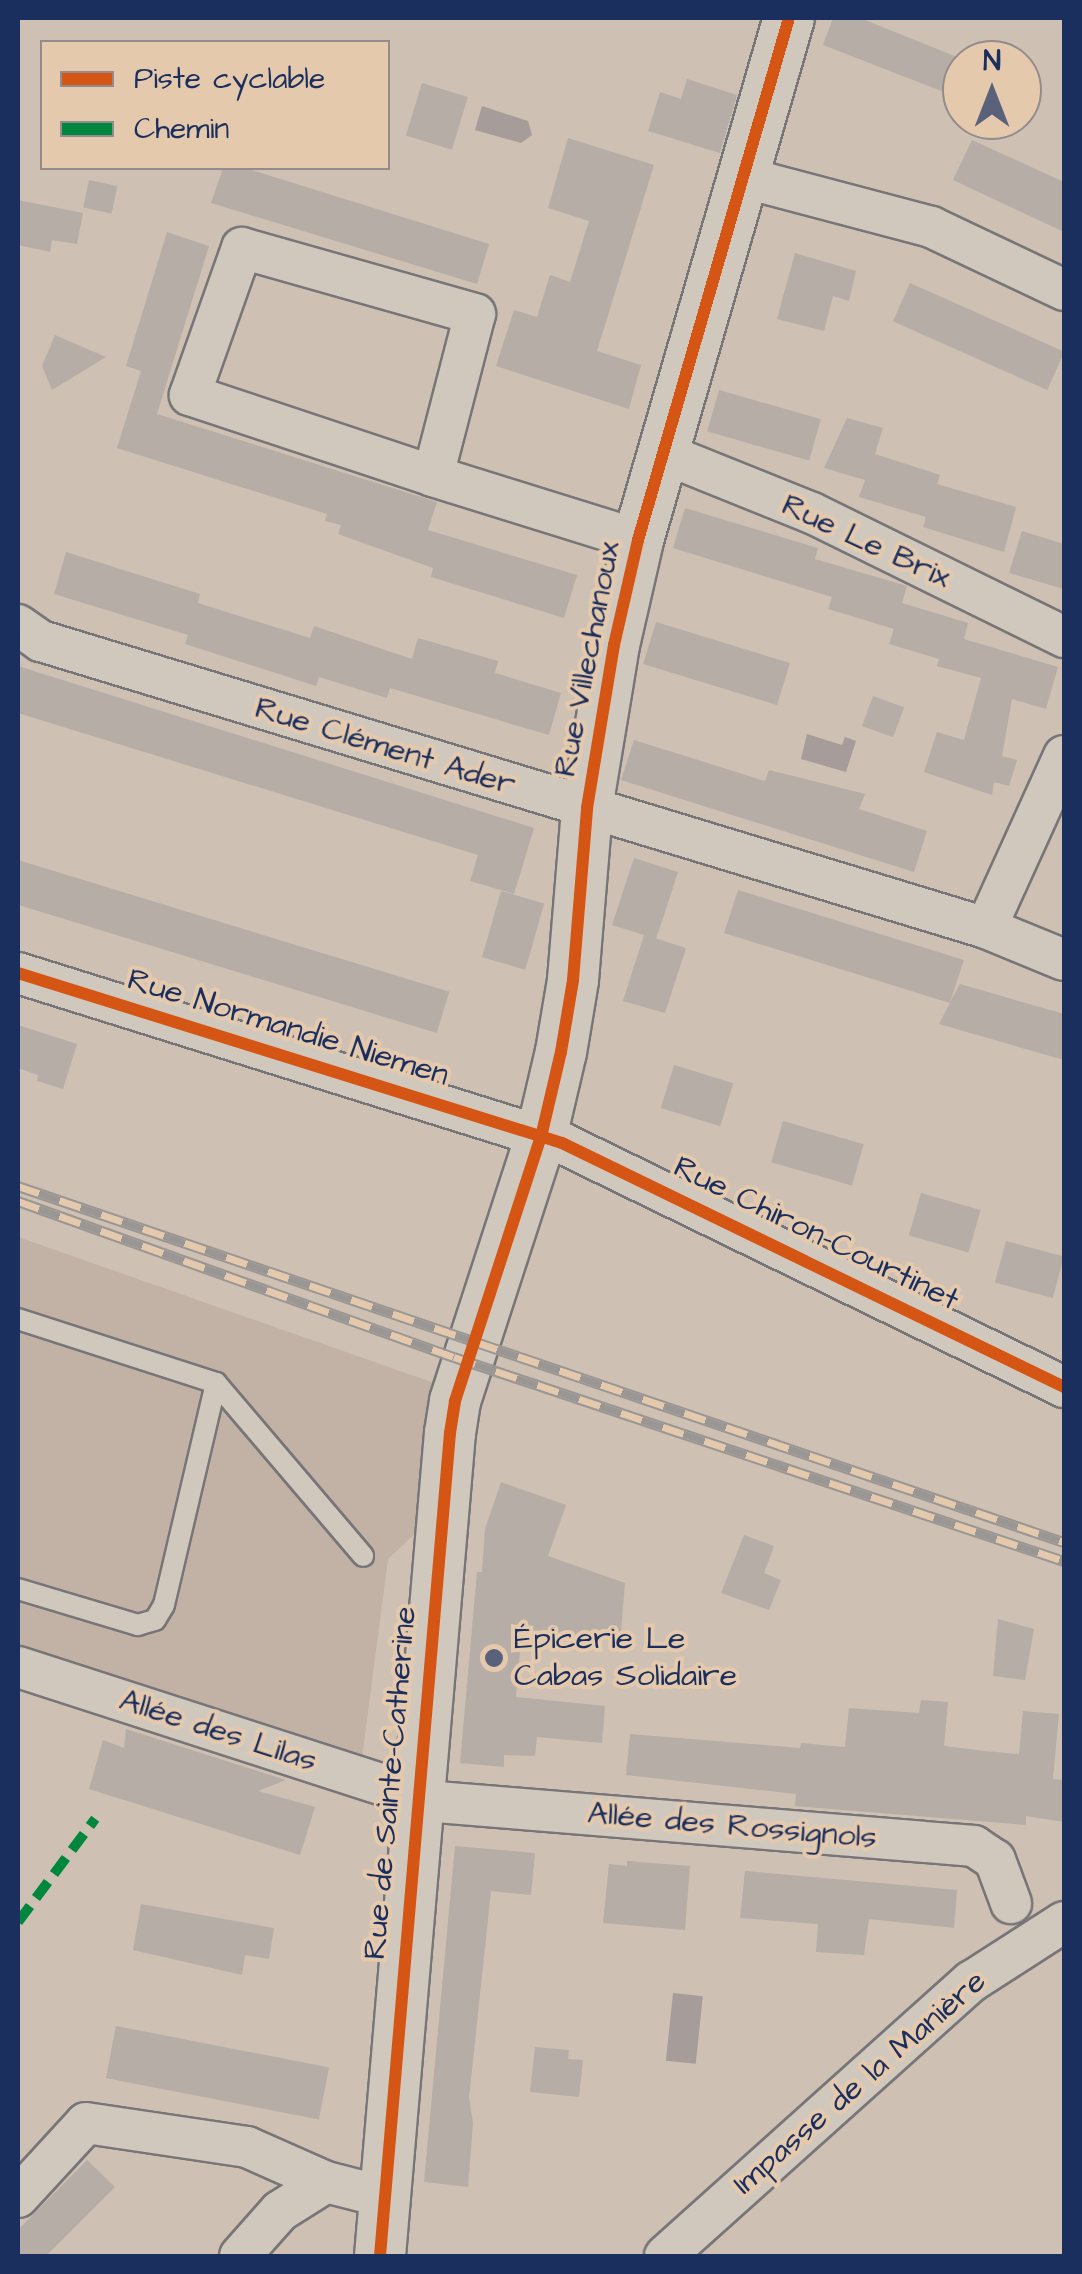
<!DOCTYPE html>
<html>
<head>
<meta charset="utf-8">
<style>
	body { margin:0 }
	#map { position:relative; width:1082px; height:2274px; overflow:hidden; background:#cec0b2; font-family:"Architects Daughter",sans-serif }
	div>[style] { position:absolute }
	.green>* { inset:0; background:#c2b1a5 }
	.water>* { inset:0; background:#a69c99; transform-origin:0 0 }
	.building>* { inset:0; background:#b6ada6; transform-origin:0 0 }
	.roads { filter:drop-shadow(2px 0 #787578) drop-shadow(-2px 0 #787578) drop-shadow(0 2px #787578) drop-shadow(0 -2px #787578) }
	.service>* { height:20px; margin:-10px; padding:0 10px; transform-origin:10px; border-radius:10px; background:#d1c8bd }
	.minor>* { height:40px; margin:-20px; padding:0 20px; transform-origin:20px; border-radius:20px; background:#d1c8bd }
	.tertiary>* { height:50px; margin:-25px; padding:0 25px; transform-origin:25px; border-radius:25px; background:#d1c8bd }
	.rail>* { height:11px; margin-top:-5.5px; transform-origin:0; background:repeating-linear-gradient(90deg,#e5c9ac 0 22px,#9a9694 0 44px); box-sizing:border-box; border-block:2px solid #9a9694 }
	.quiet>* { height:10px; margin-top:-5px; transform-origin:0; background:repeating-linear-gradient(90deg,#00873e 0 20px,transparent 0 30px) }
	.cycleway>* { height:12px; margin:-6px; padding:0 6px; transform-origin:6px; border-radius:6px; background:#d45514 }
	.dots>* { width:28px; height:28px; translate:-50% -50%; box-sizing:border-box; border:5px solid #e5c9ac; border-radius:50% }
	span { translate:-50% -50%; white-space:nowrap; text-align:center; line-height:1.15; -webkit-text-stroke:8px #e5c9ac; paint-order:stroke }
	.street-label { font-size:32px; color:#1b2f5e }
	.poi-label { font-size:32px; color:#1b2f5e }
	.left { translate:0 -50%; text-align:left }
	.frame { position:absolute; inset:0; border:20px solid #1b2f5e; pointer-events:none }
	.legend { position:absolute; left:40px; top:40px; width:350px; height:130px; box-sizing:border-box; background:#e5c9ac; border:2px solid #948b8d; margin:0; padding:12px 18px; list-style:none; font-size:30px; color:#1b2f5e }
	.legend li { display:flex; align-items:center; gap:20px; height:50px }
	.legend b { width:50px; border:2px solid #948b8d }
	.north { position:absolute; left:942px; top:40px; width:100px; height:100px; box-sizing:border-box; background:#e5c9ac; border:2px solid #948b8d; border-radius:50%; rotate:0deg; font-size:28px; font-weight:700; line-height:40px; text-align:center; color:#1b2f5e }
	.north::after { content:''; display:block; margin:auto; width:35px; height:45px; background:#5a627b; clip-path:polygon(50% 0,100% 100%,50% 72%,0 100%) }
</style>
</head>
<body>
<div id="map">
	<div class="green">
		<div style="clip-path:polygon(18px 1237px,440px 1385px,419px 1530px,388px 1559px,362px 1758px,18px 1649px)"></div>
	</div>
	<div class="water">
		<div style="clip-path:polygon(482px 106px,528px 121px,532px 135px,521px 143px,475px 130px)"></div>
		<div style="clip-path:polygon(807px 734px,842px 745px,845px 737px,856px 741px,846px 772px,801px 759px)"></div>
		<div style="left:673px;top:1993px;width:30px;height:68px;rotate:6deg"></div>
	</div>
	<div class="building">
		<div style="clip-path:polygon(833px 18px,860px 18px,962px 59px,962px 99px,823px 45px)"></div>
		<div style="clip-path:polygon(687px 79px,737px 95px,720px 153px,648px 131px,660px 92px,681px 99px)"></div>
		<div style="left:422px;top:83px;width:48px;height:55px;rotate:17deg"></div>
		<div style="clip-path:polygon(568px 138px,654px 165px,597px 351px,641px 365px,629px 409px,496px 366px,514px 310px,537px 317px,550px 275px,570px 282px,589px 221px,548px 208px)"></div>
		<div style="clip-path:polygon(972px 140px,1064px 182px,1064px 232px,953px 180px)"></div>
		<div style="clip-path:polygon(223px 168px,245px 168px,489px 244px,477px 284px,211px 203px)"></div>
		<div style="left:89px;top:180px;width:29px;height:28px;rotate:12deg"></div>
		<div style="clip-path:polygon(18px 200px,83px 213px,77px 244px,52px 240px,50px 252px,18px 245px)"></div>
		<div style="clip-path:polygon(167px 232px,209px 246px,157px 414px,437px 502px,428px 530px,577px 575px,564px 618px,431px 577px,433px 568px,338px 534px,341px 525px,325px 521px,327px 514px,117px 448px,141px 371px,126px 366px)"></div>
		<div style="clip-path:polygon(795px 253px,856px 271px,849px 301px,833px 296px,824px 331px,777px 319px)"></div>
		<div style="left:910px;top:283px;width:169px;height:42px;rotate:24deg"></div>
		<div style="clip-path:polygon(55px 335px,106px 357px,52px 390px,42px 366px)"></div>
		<div style="left:719px;top:390px;width:106px;height:43px;rotate:16deg"></div>
		<div style="clip-path:polygon(847px 418px,883px 428px,875px 454px,940px 475px,937px 484px,1016px 507px,1004px 552px,923px 527px,926px 517px,859px 497px,865px 480px,824px 468px)"></div>
		<div style="clip-path:polygon(685px 508px,818px 548px,815px 559px,907px 586px,900px 610px,902px 603px,968px 623px,964px 639px,1058px 667px,1046px 709px,1012px 699px,1002px 756px,1017px 760px,1009px 786px,994px 782px,992px 795px,924px 772px,937px 732px,964px 740px,981px 678px,937px 666px,939px 659px,889px 644px,894px 629px,828px 609px,832px 597px,673px 548px)"></div>
		<div style="clip-path:polygon(1022px 531px,1064px 544px,1064px 589px,1009px 573px)"></div>
		<div style="clip-path:polygon(66px 552px,200px 594px,198px 603px,310px 638px,314px 626px,412px 659px,418px 638px,498px 661px,495px 673px,561px 693px,549px 735px,390px 688px,387px 698px,319px 677px,316px 686px,185px 644px,188px 635px,54px 594px)"></div>
		<div style="left:656px;top:622px;width:140px;height:44px;rotate:17deg"></div>
		<div style="clip-path:polygon(18px 666px,534px 828px,514px 894px,470px 881px,478px 855px,18px 713px)"></div>
		<div style="left:873px;top:696px;width:33px;height:32px;rotate:20deg"></div>
		<div style="clip-path:polygon(634px 740px,765px 781px,769px 770px,865px 794px,859px 809px,927px 831px,914px 872px,621px 780px)"></div>
		<div style="clip-path:polygon(634px 858px,678px 872px,656px 939px,648px 936px,686px 948px,665px 1013px,623px 1001px,644px 935px,612px 925px)"></div>
		<div style="left:18px;top:860px;width:451px;height:43px;rotate:17deg"></div>
		<div style="clip-path:polygon(738px 890px,964px 960px,950px 1002px,960px 984px,1064px 1014px,1064px 1060px,939px 1024px,950px 1003px,724px 933px)"></div>
		<div style="left:501px;top:891px;width:45px;height:69px;rotate:16deg"></div>
		<div style="clip-path:polygon(18px 1025px,77px 1044px,63px 1089px,37px 1081px,38px 1075px,18px 1068px)"></div>
		<div style="left:674px;top:1065px;width:62px;height:45px;rotate:17deg"></div>
		<div style="left:783px;top:1121px;width:84px;height:43px;rotate:16deg"></div>
		<div style="left:921px;top:1193px;width:62px;height:44px;rotate:16deg"></div>
		<div style="left:1006px;top:1241px;width:60px;height:43px;rotate:15deg"></div>
		<div style="clip-path:polygon(501px 1482px,566px 1505px,548px 1556px,625px 1583px,621px 1632px,601px 1629px,600px 1646px,521px 1639px,516px 1697px,605px 1706px,602px 1743px,537px 1737px,535px 1756px,504px 1755px,504px 1767px,460px 1763px,477px 1572px,482px 1572px,485px 1529px)"></div>
		<div style="clip-path:polygon(744px 1535px,774px 1546px,764px 1573px,781px 1580px,769px 1610px,721px 1593px)"></div>
		<div style="clip-path:polygon(998px 1619px,1034px 1629px,1025px 1680px,993px 1676px)"></div>
		<div style="clip-path:polygon(921px 1700px,948px 1702px,944px 1746px,985px 1751px,1019px 1754px,1023px 1711px,1059px 1714px,1053px 1779px,1064px 1780px,1064px 1822px,1026px 1816px,1026px 1825px,795px 1806px,796px 1794px,626px 1775px,630px 1734px,800px 1748px,801px 1743px,845px 1747px,849px 1708px,919px 1713px)"></div>
		<div style="clip-path:polygon(126px 1729px,286px 1780px,258px 1791px,315px 1807px,300px 1855px,89px 1789px,103px 1740px,124px 1748px)"></div>
		<div style="clip-path:polygon(455px 1846px,535px 1853px,531px 1895px,491px 1891px,469px 2098px,473px 2123px,468px 2187px,424px 2182px)"></div>
		<div style="clip-path:polygon(627px 1861px,690px 1866px,685px 1930px,603px 1923px,609px 1864px,627px 1866px)"></div>
		<div style="clip-path:polygon(745px 1871px,957px 1890px,954px 1928px,869px 1919px,864px 1955px,816px 1952px,818px 1924px,740px 1918px)"></div>
		<div style="clip-path:polygon(141px 1904px,274px 1928px,269px 1959px,245px 1955px,242px 1975px,133px 1950px)"></div>
		<div style="left:116px;top:2026px;width:217px;height:53px;rotate:11deg"></div>
		<div style="clip-path:polygon(535px 2047px,569px 2050px,568px 2059px,583px 2060px,579px 2097px,530px 2092px)"></div>
		<div style="clip-path:polygon(87px 2160px,115px 2187px,46px 2256px,18px 2256px,18px 2230px)"></div>
	</div>
	<div class="roads">
		<div class="service">
			<div style="left:18px;top:1319px;width:208px;rotate:17.9deg"></div>
			<div style="left:216px;top:1383px;width:228px;rotate:103.2deg"></div>
			<div style="left:164px;top:1605px;width:17px;rotate:121deg"></div>
			<div style="left:155px;top:1620px;width:18px;rotate:164deg"></div>
			<div style="left:138px;top:1625px;width:125px;rotate:-163.3deg"></div>
			<div style="left:216px;top:1383px;width:227px;rotate:49.6deg"></div>
		</div>
		<div class="minor">
			<div style="left:742px;top:177px;width:196px;rotate:14.8deg"></div>
			<div style="left:931px;top:227px;width:147px;rotate:25.3deg"></div>
			<div style="left:665px;top:454px;width:158px;rotate:21.9deg"></div>
			<div style="left:812px;top:513px;width:281px;rotate:26.2deg"></div>
			<div style="left:433px;top:476px;width:167px;rotate:-75.5deg"></div>
			<div style="left:475px;top:314px;width:242px;rotate:-164.2deg"></div>
			<div style="left:242px;top:248px;width:156px;rotate:109.5deg"></div>
			<div style="left:190px;top:395px;width:256px;rotate:18.4deg"></div>
			<div style="left:433px;top:476px;width:215px;rotate:17.3deg"></div>
			<div style="left:18px;top:625px;width:28px;rotate:35deg"></div>
			<div style="left:41px;top:641px;width:988px;rotate:16.89deg"></div>
			<div style="left:986px;top:928px;width:84px;rotate:22.3deg"></div>
			<div style="left:986px;top:928px;width:189px;rotate:-65.6deg"></div>
			<div style="left:18px;top:973px;width:570px;rotate:17.35deg"></div>
			<div style="left:562px;top:1143px;width:558px;rotate:25.92deg"></div>
			<div style="left:18px;top:1667px;width:440px;rotate:17.9deg"></div>
			<div style="left:437px;top:1802px;width:539px;rotate:4.68deg"></div>
			<div style="left:974px;top:1846px;width:25px;rotate:34deg"></div>
			<div style="left:995px;top:1860px;width:46px;rotate:69.6deg"></div>
			<div style="left:18px;top:2197px;width:100px;rotate:-47.4deg"></div>
			<div style="left:86px;top:2123px;width:163px;rotate:8.5deg"></div>
			<div style="left:247px;top:2147px;width:86px;rotate:23.9deg"></div>
			<div style="left:326px;top:2182px;width:61px;rotate:14.3deg"></div>
			<div style="left:240px;top:2256px;width:60px;rotate:-48.4deg"></div>
			<div style="left:280px;top:2211px;width:54px;rotate:-32.2deg"></div>
			<div style="left:665px;top:2256px;width:412px;rotate:-41.9deg"></div>
			<div style="left:972px;top:1981px;width:109px;rotate:-32.7deg"></div>
		</div>
		<div class="tertiary">
			<div style="left:380px;top:2256px;width:826px;rotate:-85.14deg"></div>
			<div style="left:450px;top:1433px;width:32px;rotate:-81deg"></div>
			<div style="left:455px;top:1401px;width:278px;rotate:-72deg"></div>
			<div style="left:541px;top:1137px;width:87px;rotate:-76.8deg"></div>
			<div style="left:561px;top:1052px;width:73px;rotate:-80.5deg"></div>
			<div style="left:573px;top:980px;width:173px;rotate:-85.3deg"></div>
			<div style="left:587px;top:808px;width:165px;rotate:-80.6deg"></div>
			<div style="left:614px;top:645px;width:108px;rotate:-77.1deg"></div>
			<div style="left:638px;top:540px;width:543px;rotate:-73.87deg"></div>
		</div>
	</div>
	<div class="rail">
		<div style="left:18px;top:1186px;width:1105px;rotate:18.8deg"></div>
		<div style="left:18px;top:1201px;width:463px;rotate:19.7deg"></div>
		<div style="left:454px;top:1357px;width:643px;rotate:18.49deg"></div>
	</div>
	<div class="quiet">
		<div style="left:18px;top:1922px;width:129px;rotate:-53.2deg"></div>
	</div>
	<div class="cycleway">
		<div style="left:18px;top:973px;width:570px;rotate:17.35deg"></div>
		<div style="left:562px;top:1143px;width:558px;rotate:25.92deg"></div>
		<div style="left:380px;top:2256px;width:826px;rotate:-85.14deg"></div>
		<div style="left:450px;top:1433px;width:32px;rotate:-81deg"></div>
		<div style="left:455px;top:1401px;width:278px;rotate:-72deg"></div>
		<div style="left:541px;top:1137px;width:87px;rotate:-76.8deg"></div>
		<div style="left:561px;top:1052px;width:73px;rotate:-80.5deg"></div>
		<div style="left:573px;top:980px;width:173px;rotate:-85.3deg"></div>
		<div style="left:587px;top:808px;width:165px;rotate:-80.6deg"></div>
		<div style="left:614px;top:645px;width:108px;rotate:-77.1deg"></div>
		<div style="left:638px;top:540px;width:543px;rotate:-73.87deg"></div>
	</div>
	<div class="dots">
		<div style="left:494px;top:1658px;background:#5a627b"></div>
	</div>
	<div class="street-label">
		<span style="left:866px;top:542px;rotate:25deg">Rue Le Brix</span>
		<span style="left:588px;top:659px;rotate:-79deg">Rue Villechanoux</span>
		<span style="left:385px;top:747px;rotate:17deg">Rue Clément Ader</span>
		<span style="left:288px;top:1028px;rotate:17deg">Rue Normandie Niemen</span>
		<span style="left:816px;top:1234px;rotate:26deg">Rue Chiron-Courtinet</span>
		<span style="left:218px;top:1731px;rotate:18deg">Allée des Lilas</span>
		<span style="left:391px;top:1783px;rotate:-85deg">Rue de Sainte-Catherine</span>
		<span style="left:732px;top:1826px;rotate:5deg">Allée des Rossignols</span>
		<span style="left:860px;top:2083px;rotate:-41deg">Impasse de la Manière</span>
	</div>
	<div class="poi-label">
		<span class="left" style="left:514px;top:1658px">Épicerie Le<br>Cabas Solidaire</span>
	</div>
	<div class="frame"></div>
	<ul class="legend">
	<li><b style="height:12px;background:#d45514"></b>Piste cyclable</li>
	<li><b style="height:12px;background:#00873e"></b>Chemin</li>
	</ul>
	<div class="north">N</div>
</div>
</body>
</html>
